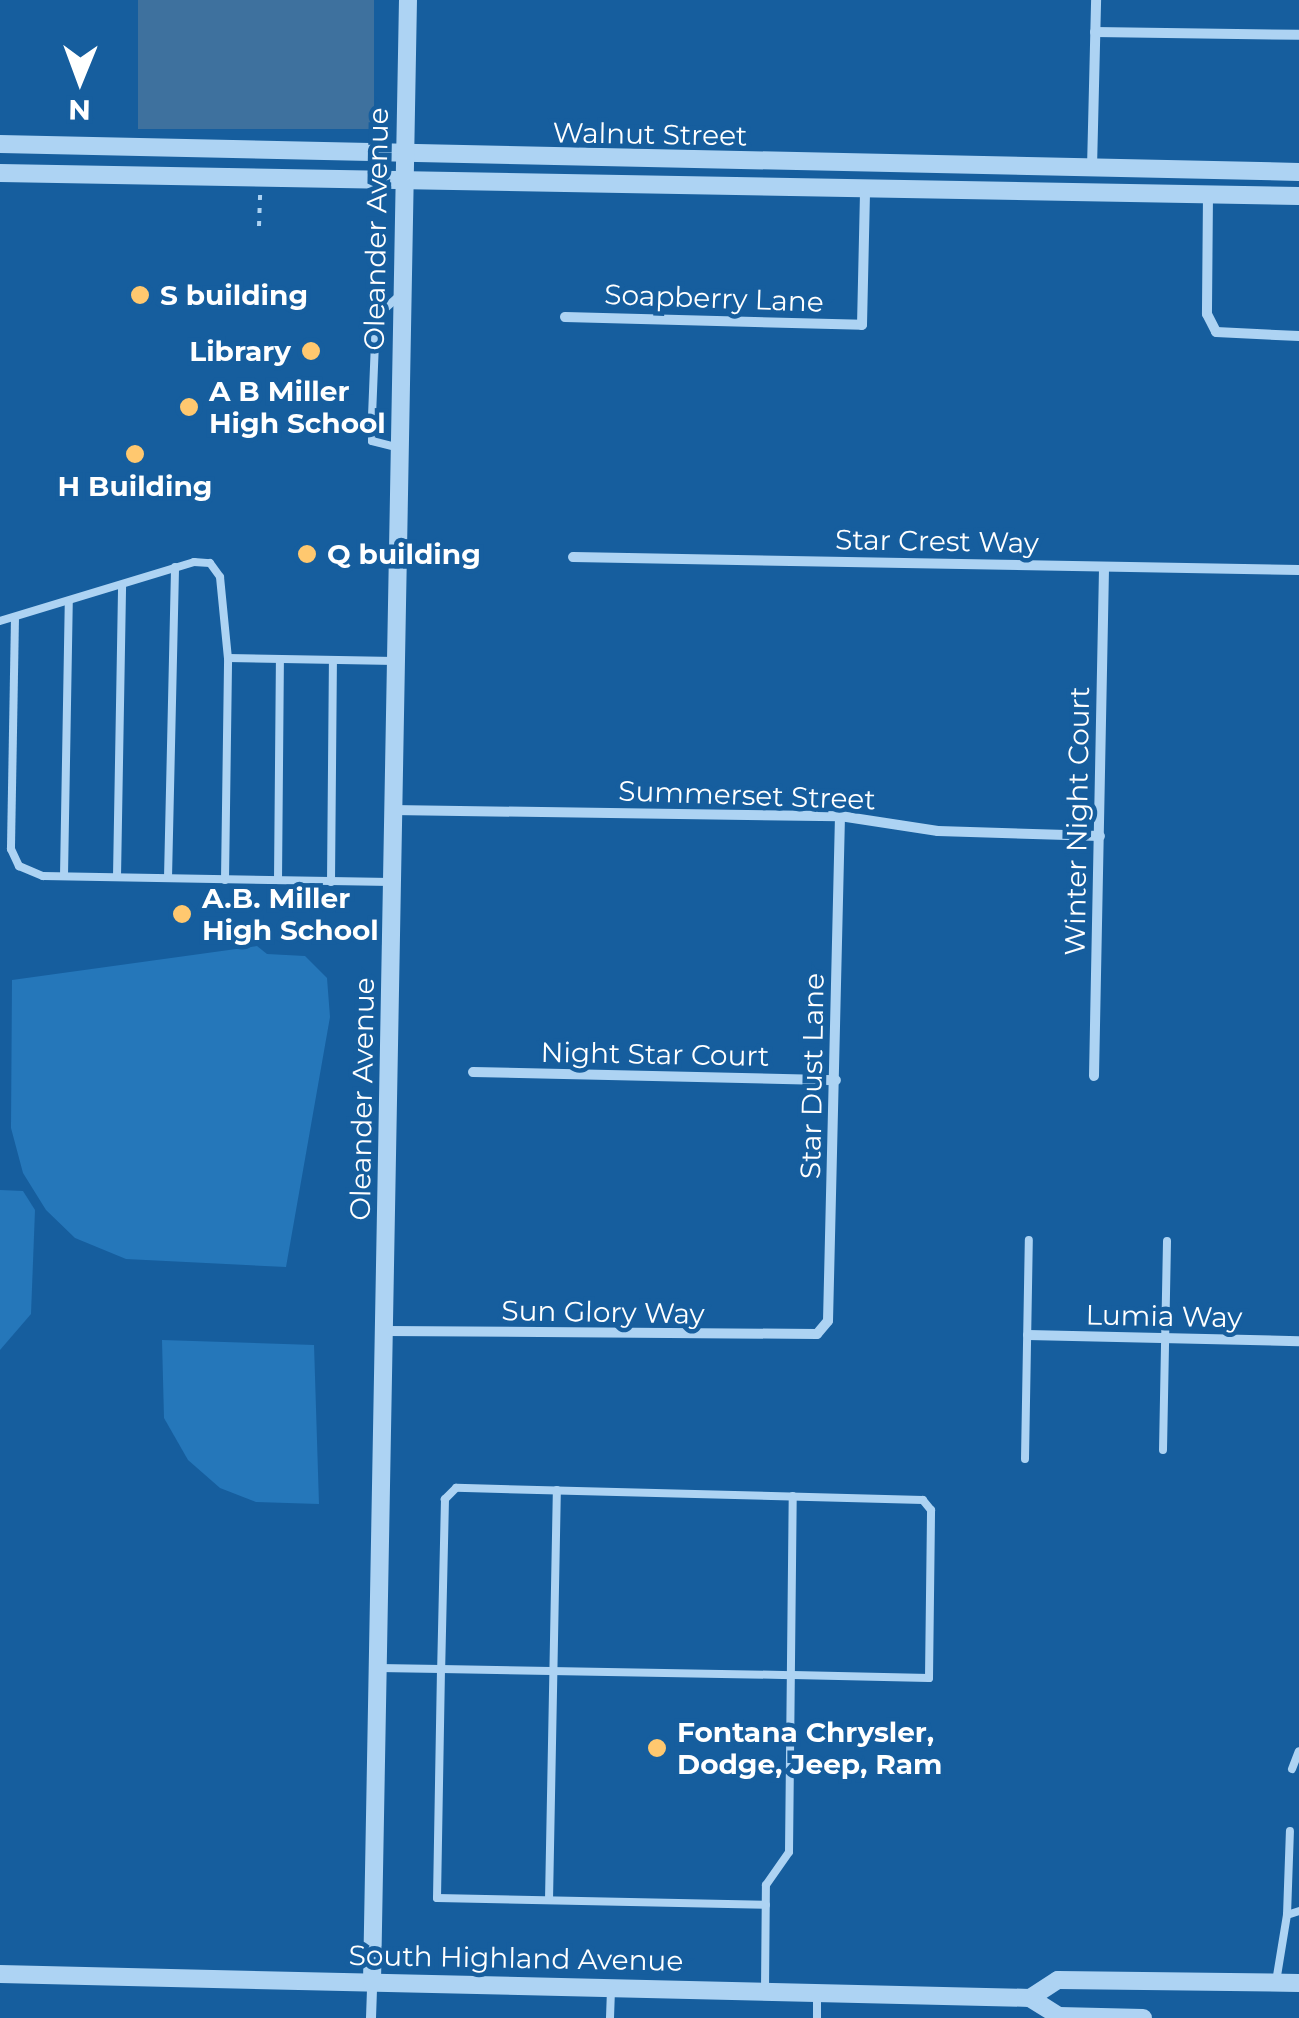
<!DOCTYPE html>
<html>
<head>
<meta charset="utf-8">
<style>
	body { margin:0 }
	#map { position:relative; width:1299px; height:2018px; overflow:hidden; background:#165e9e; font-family:Montserrat,sans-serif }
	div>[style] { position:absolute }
	.green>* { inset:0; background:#2577ba }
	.water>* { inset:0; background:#3e719e; transform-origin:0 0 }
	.path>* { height:4px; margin-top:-2px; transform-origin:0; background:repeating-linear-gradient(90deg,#add3f3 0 5px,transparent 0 13px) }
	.service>* { height:8px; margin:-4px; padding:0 4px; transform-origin:4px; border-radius:4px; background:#add3f3 }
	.minor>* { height:10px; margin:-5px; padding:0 5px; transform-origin:5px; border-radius:5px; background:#add3f3 }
	.tertiary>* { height:18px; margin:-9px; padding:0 9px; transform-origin:9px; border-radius:9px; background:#add3f3 }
	.dots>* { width:28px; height:28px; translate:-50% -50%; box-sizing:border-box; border:5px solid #165e9e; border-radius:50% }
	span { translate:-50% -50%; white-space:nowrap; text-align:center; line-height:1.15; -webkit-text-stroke:9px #165e9e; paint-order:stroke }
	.street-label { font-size:28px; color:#fff }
	.poi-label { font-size:28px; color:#fff; font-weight:700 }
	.left { translate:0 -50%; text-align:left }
	.right { translate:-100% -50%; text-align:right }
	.north { position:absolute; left:30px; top:30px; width:100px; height:100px; -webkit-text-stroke:8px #165e9e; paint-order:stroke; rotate:181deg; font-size:28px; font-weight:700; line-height:40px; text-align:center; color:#fff }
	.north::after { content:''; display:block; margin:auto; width:35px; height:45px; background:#fff; clip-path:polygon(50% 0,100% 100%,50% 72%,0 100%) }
</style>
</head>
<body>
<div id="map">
	<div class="green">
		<div style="clip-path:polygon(257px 946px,267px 954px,305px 956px,327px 978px,330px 1017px,286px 1267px,126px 1259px,75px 1238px,46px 1210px,23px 1173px,11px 1128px,12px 980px)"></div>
		<div style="clip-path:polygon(0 1190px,23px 1191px,35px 1210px,31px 1314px,0 1350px)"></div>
		<div style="clip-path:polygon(162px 1340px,314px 1345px,319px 1504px,256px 1502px,220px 1488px,188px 1460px,164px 1418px)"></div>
	</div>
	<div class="water">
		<div style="left:138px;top:0;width:236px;height:129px"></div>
	</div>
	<div class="path">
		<div style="left:259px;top:226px;width:33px;rotate:-88deg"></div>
	</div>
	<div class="service">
		<div style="left:399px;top:296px;width:31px;rotate:138deg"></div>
		<div style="left:376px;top:317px;width:99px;rotate:92.3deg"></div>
		<div style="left:372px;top:416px;width:25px;rotate:90deg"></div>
		<div style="left:372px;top:441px;width:29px;rotate:14deg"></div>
		<div style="left:15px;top:617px;width:232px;rotate:91deg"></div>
		<div style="left:11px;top:849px;width:19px;rotate:65deg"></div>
		<div style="left:19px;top:866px;width:26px;rotate:23deg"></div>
		<div style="left:43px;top:876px;width:348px;rotate:1deg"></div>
		<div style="left:0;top:621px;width:203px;rotate:-16.9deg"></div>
		<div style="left:194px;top:562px;width:16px;rotate:4deg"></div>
		<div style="left:210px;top:563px;width:17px;rotate:54deg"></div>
		<div style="left:220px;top:577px;width:81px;rotate:84.4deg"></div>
		<div style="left:228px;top:658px;width:167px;rotate:1deg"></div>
		<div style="left:64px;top:876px;width:275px;rotate:-89deg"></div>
		<div style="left:117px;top:877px;width:292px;rotate:-89deg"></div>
		<div style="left:168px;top:878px;width:311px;rotate:-88.7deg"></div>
		<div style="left:225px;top:880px;width:222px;rotate:-89.2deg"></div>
		<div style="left:278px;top:880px;width:221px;rotate:-89.5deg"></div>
		<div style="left:331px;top:882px;width:222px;rotate:-89.5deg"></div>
		<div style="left:1163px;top:1450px;width:209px;rotate:-88.9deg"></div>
		<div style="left:1025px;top:1459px;width:219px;rotate:-89deg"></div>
		<div style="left:379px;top:1668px;width:62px;rotate:0.9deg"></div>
		<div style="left:441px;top:1669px;width:352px;rotate:1deg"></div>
		<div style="left:793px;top:1675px;width:136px;rotate:1.3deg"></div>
		<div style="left:929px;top:1678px;width:168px;rotate:-89.3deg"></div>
		<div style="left:931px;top:1510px;width:13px;rotate:-129deg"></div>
		<div style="left:923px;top:1500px;width:467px;rotate:-178.5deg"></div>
		<div style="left:456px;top:1488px;width:16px;rotate:135deg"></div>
		<div style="left:445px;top:1499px;width:170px;rotate:91.3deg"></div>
		<div style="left:441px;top:1669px;width:229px;rotate:91deg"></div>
		<div style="left:437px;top:1898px;width:329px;rotate:1.2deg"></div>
		<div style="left:1292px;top:1769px;width:19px;rotate:-69deg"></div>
		<div style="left:549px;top:1900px;width:410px;rotate:-88.9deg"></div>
		<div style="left:1287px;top:1915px;width:84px;rotate:-88deg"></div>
		<div style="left:1276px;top:1982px;width:68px;rotate:-80.7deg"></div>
		<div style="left:1287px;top:1915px;width:13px;rotate:-18deg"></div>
		<div style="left:765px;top:1990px;width:105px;rotate:-89.5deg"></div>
		<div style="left:766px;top:1885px;width:40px;rotate:-55.1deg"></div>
		<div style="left:789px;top:1852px;width:356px;rotate:-89.4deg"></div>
		<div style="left:817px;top:1993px;width:25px;rotate:90deg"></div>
		<div style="left:610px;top:2018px;width:31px;rotate:-88deg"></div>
	</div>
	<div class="minor">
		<div style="left:1095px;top:32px;width:204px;rotate:0.8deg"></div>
		<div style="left:1092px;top:168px;width:168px;rotate:-88.6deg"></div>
		<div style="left:1208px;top:194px;width:120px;rotate:90.5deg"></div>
		<div style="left:1207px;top:314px;width:20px;rotate:63deg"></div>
		<div style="left:1216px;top:332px;width:83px;rotate:2.8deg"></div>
		<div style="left:565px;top:317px;width:297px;rotate:1.5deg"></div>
		<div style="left:862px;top:325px;width:137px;rotate:-88.7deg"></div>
		<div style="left:573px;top:557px;width:726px;rotate:1.03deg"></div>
		<div style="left:392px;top:810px;width:448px;rotate:0.8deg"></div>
		<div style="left:840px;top:816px;width:99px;rotate:8.7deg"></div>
		<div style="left:938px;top:831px;width:162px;rotate:1.8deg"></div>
		<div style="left:473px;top:1072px;width:363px;rotate:1.3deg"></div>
		<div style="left:1094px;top:1076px;width:508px;rotate:-88.87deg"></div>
		<div style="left:387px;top:1331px;width:430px;rotate:0.4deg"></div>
		<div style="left:817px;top:1334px;width:17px;rotate:-50deg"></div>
		<div style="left:828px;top:1321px;width:505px;rotate:-88.64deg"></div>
		<div style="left:1028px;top:1335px;width:271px;rotate:1.3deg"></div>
		<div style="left:371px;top:2018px;width:36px;rotate:-88deg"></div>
	</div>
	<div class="tertiary">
		<div style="left:0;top:144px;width:1299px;rotate:1.23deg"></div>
		<div style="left:0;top:173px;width:1299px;rotate:1.01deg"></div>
		<div style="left:0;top:1974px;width:1030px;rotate:1.33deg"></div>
		<div style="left:1030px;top:1998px;width:34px;rotate:32deg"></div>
		<div style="left:1059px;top:2016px;width:84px;rotate:1.4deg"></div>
		<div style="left:372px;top:1982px;width:1982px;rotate:-88.96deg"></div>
		<div style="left:1030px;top:1998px;width:33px;rotate:-33deg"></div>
		<div style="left:1058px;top:1980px;width:241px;rotate:0.7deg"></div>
	</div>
	<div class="dots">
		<div style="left:140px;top:295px;background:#ffc86f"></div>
		<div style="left:311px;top:351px;background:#ffc86f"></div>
		<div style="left:189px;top:407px;background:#ffc86f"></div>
		<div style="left:135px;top:454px;background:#ffc86f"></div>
		<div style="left:307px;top:554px;background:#ffc86f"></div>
		<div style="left:182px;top:914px;background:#ffc86f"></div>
		<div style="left:657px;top:1748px;background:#ffc86f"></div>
	</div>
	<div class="street-label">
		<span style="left:650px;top:134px;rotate:1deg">Walnut Street</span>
		<span style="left:376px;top:229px;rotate:-89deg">Oleander Avenue</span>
		<span style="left:714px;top:298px;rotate:2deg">Soapberry Lane</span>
		<span style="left:937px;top:541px;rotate:1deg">Star Crest Way</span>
		<span style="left:747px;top:795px;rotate:2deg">Summerset Street</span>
		<span style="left:1077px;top:821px;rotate:-89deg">Winter Night Court</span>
		<span style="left:655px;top:1054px;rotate:1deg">Night Star Court</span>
		<span style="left:812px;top:1076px;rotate:-89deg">Star Dust Lane</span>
		<span style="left:362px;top:1099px;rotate:-89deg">Oleander Avenue</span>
		<span style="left:603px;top:1312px;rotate:1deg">Sun Glory Way</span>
		<span style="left:1164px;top:1316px;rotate:1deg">Lumia Way</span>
		<span style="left:516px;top:1958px;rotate:1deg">South Highland Avenue</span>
	</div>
	<div class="poi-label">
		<span class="left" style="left:160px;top:295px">S building</span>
		<span class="right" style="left:291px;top:351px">Library</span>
		<span class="left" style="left:209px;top:407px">A B Miller<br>High School</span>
		<span style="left:135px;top:486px">H Building</span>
		<span class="left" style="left:327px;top:554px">Q building</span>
		<span class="left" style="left:202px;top:914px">A.B. Miller<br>High School</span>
		<span class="left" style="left:677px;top:1748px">Fontana Chrysler,<br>Dodge, Jeep, Ram</span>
	</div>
	<div class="north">N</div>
</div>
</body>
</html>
